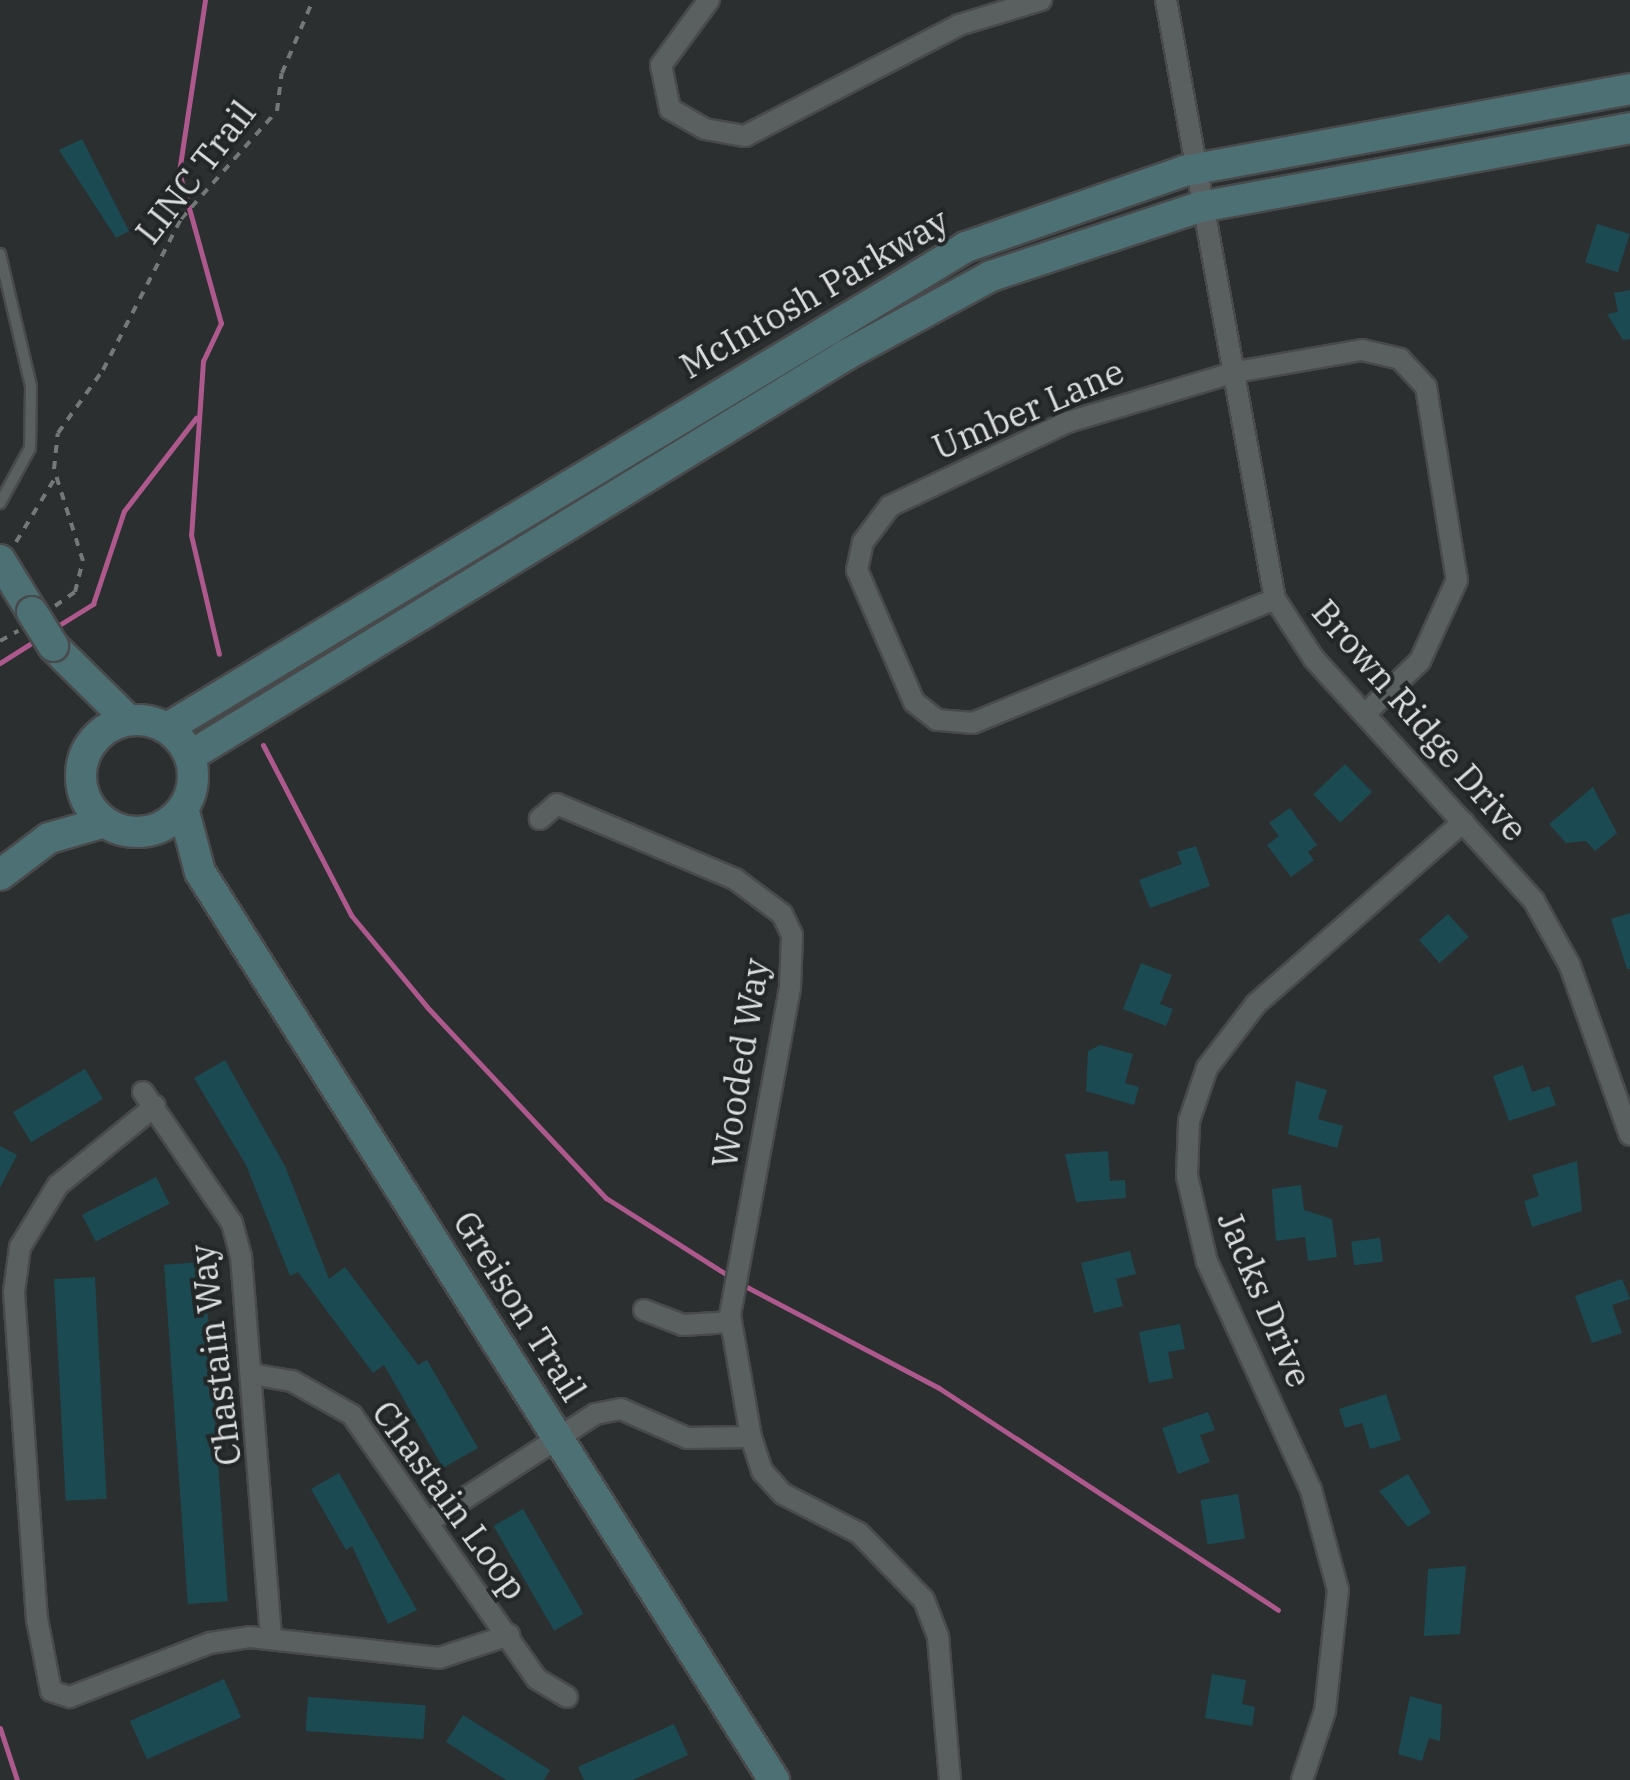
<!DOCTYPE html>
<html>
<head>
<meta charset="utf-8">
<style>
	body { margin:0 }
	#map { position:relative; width:1630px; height:1780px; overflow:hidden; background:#2b2f30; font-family:"IBM Plex Serif",serif }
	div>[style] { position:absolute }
	.stream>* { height:5px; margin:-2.5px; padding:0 2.5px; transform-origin:2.5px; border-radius:2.5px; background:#ae598d }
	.building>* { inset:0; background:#1c4a52; transform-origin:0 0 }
	.path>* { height:4px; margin-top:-2px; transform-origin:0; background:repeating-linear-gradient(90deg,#757879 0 8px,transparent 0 16px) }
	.roads { filter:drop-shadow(2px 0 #484a4b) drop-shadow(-2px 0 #484a4b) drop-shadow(0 2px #484a4b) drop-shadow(0 -2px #484a4b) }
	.lane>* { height:10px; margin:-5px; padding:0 5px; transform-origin:5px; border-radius:5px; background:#5a5f5f }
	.street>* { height:20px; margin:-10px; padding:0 10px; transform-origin:10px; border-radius:10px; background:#5a5f5f }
	.secondary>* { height:30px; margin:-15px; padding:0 15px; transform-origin:15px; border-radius:15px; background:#4d7075 }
	.secondary>.ring { margin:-15px; padding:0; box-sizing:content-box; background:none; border:30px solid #4d7075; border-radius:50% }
	.bridges { filter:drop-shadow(2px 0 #484a4b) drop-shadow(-2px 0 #484a4b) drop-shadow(0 2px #484a4b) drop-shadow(0 -2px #484a4b) }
	.secondary-bridge>* { height:30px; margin:-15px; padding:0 15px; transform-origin:15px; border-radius:15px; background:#4d7075 }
	span { translate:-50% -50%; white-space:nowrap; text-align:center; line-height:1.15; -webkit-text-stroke:8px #222626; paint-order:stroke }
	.street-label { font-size:35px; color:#dbddde }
</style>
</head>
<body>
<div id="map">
	<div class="stream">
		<div style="left:205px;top:0;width:174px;rotate:98.6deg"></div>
		<div style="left:179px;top:172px;width:157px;rotate:74.5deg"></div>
		<div style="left:221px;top:323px;width:42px;rotate:115.3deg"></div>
		<div style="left:203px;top:361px;width:174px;rotate:93.9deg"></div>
		<div style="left:191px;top:535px;width:122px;rotate:76.8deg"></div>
		<div style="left:56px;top:627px;width:44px;rotate:-31.9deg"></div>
		<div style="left:93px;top:604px;width:98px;rotate:-71.6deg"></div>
		<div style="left:124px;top:511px;width:118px;rotate:-52.3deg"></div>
		<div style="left:0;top:663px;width:45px;rotate:-32.3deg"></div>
		<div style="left:263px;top:745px;width:191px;rotate:62.6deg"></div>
		<div style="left:351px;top:915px;width:119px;rotate:50.4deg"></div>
		<div style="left:427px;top:1007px;width:262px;rotate:46.9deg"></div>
		<div style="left:606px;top:1198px;width:146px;rotate:32.4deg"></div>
		<div style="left:743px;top:1285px;width:221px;rotate:27.7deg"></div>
		<div style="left:939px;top:1388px;width:405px;rotate:33.2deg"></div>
		<div style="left:0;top:1728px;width:55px;rotate:71.9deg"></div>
	</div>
	<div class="building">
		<div style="clip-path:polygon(82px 139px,129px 231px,116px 238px,59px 150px)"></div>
		<div style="left:1597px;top:224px;width:34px;height:40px;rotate:17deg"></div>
		<div style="clip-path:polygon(1630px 290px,1630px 339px,1623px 340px,1607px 314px,1618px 312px,1614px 293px)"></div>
		<div style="left:1345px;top:764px;width:39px;height:44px;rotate:46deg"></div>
		<div style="clip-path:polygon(1593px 787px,1617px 833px,1595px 851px,1586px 841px,1566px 843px,1549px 824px)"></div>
		<div style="clip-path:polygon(1290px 808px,1317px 845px,1308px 852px,1314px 860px,1291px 877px,1267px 845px,1279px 836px,1269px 823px)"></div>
		<div style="clip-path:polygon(1196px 846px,1210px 886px,1150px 908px,1139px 880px,1182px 864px,1177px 852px)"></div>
		<div style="clip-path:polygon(1630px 913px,1630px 969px,1627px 969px,1611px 919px)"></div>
		<div style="left:1448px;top:914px;width:31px;height:39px;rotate:48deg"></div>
		<div style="clip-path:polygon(1141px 963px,1172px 975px,1160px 1004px,1173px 1009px,1166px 1026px,1123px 1009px)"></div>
		<div style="clip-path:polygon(1100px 1045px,1133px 1054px,1125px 1083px,1139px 1087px,1134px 1105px,1086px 1091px,1088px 1051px)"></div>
		<div style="clip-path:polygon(225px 1060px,285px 1166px,329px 1279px,345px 1267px,418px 1365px,427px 1360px,478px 1448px,443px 1468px,384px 1365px,373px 1373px,298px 1272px,290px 1276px,246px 1165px,194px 1078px)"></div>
		<div style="clip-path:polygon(1523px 1065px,1532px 1092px,1549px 1086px,1556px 1105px,1509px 1121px,1493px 1076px)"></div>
		<div style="left:85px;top:1069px;width:35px;height:84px;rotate:59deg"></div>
		<div style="clip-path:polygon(1296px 1081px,1327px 1090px,1318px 1119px,1343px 1126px,1337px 1148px,1288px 1134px)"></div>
		<div style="clip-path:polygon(0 1146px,17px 1155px,0 1188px)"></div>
		<div style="clip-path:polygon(1108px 1151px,1110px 1181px,1125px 1180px,1126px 1198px,1076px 1202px,1065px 1154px)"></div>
		<div style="clip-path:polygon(1577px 1161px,1582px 1211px,1532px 1227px,1524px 1201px,1539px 1196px,1532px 1175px)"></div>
		<div style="left:156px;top:1177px;width:30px;height:83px;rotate:63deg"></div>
		<div style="clip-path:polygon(1301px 1185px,1304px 1210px,1332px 1219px,1337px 1257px,1308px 1261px,1305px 1237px,1276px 1241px,1272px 1189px)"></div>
		<div style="left:1380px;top:1238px;width:24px;height:29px;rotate:83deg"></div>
		<div style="clip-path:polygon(1130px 1251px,1136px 1274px,1116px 1279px,1123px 1306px,1094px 1313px,1081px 1263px)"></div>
		<div style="left:204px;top:1262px;width:340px;height:40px;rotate:86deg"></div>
		<div style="left:95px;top:1277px;width:222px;height:41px;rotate:87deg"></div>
		<div style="clip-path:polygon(1622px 1279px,1630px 1299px,1612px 1305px,1622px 1333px,1592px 1343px,1575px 1296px)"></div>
		<div style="clip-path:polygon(1180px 1324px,1185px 1349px,1168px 1352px,1173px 1378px,1149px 1383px,1139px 1332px)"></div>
		<div style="clip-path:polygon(1386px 1394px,1401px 1440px,1370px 1449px,1362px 1423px,1345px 1428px,1339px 1409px)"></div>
		<div style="clip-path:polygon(1208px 1412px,1215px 1430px,1200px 1435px,1210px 1462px,1178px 1474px,1162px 1428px)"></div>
		<div style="clip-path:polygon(339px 1473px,417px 1610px,388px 1624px,352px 1546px,346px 1550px,311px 1489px)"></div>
		<div style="clip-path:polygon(1408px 1474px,1431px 1513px,1408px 1527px,1379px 1491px)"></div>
		<div style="left:1238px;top:1494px;width:45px;height:38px;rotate:81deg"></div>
		<div style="left:523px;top:1509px;width:121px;height:34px;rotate:60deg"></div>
		<div style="clip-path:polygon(1466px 1566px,1460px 1634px,1424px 1636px,1428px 1569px)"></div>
		<div style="clip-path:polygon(1212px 1674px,1246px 1680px,1242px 1704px,1255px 1707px,1252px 1726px,1205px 1718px)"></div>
		<div style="left:224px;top:1679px;width:42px;height:103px;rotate:66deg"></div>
		<div style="clip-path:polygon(1410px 1696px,1442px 1705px,1440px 1741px,1429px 1738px,1422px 1761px,1398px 1754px)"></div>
		<div style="left:308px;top:1697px;width:118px;height:34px;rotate:4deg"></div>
		<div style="clip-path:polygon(463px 1715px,550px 1770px,544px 1780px,506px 1780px,446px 1742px)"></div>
		<div style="clip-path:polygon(674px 1724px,688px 1755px,633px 1780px,584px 1780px,578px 1767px)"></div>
	</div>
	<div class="path">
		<div style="left:16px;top:542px;width:75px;rotate:-58.6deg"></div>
		<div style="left:55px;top:606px;width:24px;rotate:-35deg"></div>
		<div style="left:75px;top:592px;width:32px;rotate:-76deg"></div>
		<div style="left:83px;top:561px;width:96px;rotate:-107.5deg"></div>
		<div style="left:54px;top:469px;width:36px;rotate:-84deg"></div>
		<div style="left:58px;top:433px;width:77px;rotate:-54.5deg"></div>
		<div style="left:103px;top:370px;width:170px;rotate:-62.7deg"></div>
		<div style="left:181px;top:219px;width:144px;rotate:-48.4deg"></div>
		<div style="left:277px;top:111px;width:38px;rotate:-83deg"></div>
		<div style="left:282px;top:73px;width:79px;rotate:-67deg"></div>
		<div style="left:0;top:641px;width:21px;rotate:-29deg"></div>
	</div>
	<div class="roads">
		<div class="lane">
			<div style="left:0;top:254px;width:136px;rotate:76.8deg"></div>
			<div style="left:31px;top:386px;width:62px;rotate:90.9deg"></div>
			<div style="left:30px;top:448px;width:63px;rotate:118.6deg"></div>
		</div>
		<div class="street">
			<div style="left:709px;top:0;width:81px;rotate:126.4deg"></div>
			<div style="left:661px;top:65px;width:45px;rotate:78.4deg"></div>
			<div style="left:670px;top:109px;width:40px;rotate:29.7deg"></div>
			<div style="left:705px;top:129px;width:41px;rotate:9.9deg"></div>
			<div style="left:745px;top:136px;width:241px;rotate:-27.4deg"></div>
			<div style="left:959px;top:25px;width:86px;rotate:-17deg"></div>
			<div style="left:1166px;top:0;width:609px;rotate:79.69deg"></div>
			<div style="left:1275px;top:599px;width:72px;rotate:57deg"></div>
			<div style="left:1314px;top:659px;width:327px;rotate:47.7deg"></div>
			<div style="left:1534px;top:901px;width:74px;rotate:61deg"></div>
			<div style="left:1570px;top:966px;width:179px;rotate:70.5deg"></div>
			<div style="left:1275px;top:599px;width:326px;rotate:157.7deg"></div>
			<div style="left:973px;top:723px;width:36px;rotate:-175deg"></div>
			<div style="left:937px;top:720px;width:29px;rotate:-142deg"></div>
			<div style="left:914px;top:702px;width:144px;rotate:-113.4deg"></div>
			<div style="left:857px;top:570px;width:29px;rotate:-78deg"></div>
			<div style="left:863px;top:542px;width:45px;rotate:-53.1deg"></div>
			<div style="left:890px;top:506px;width:197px;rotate:-25.3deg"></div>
			<div style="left:1068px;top:422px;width:175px;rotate:-16.6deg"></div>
			<div style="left:1236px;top:372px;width:128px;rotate:-9.9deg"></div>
			<div style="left:1362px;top:350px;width:39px;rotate:13deg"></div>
			<div style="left:1400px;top:359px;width:38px;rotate:47deg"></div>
			<div style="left:1426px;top:387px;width:195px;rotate:80.9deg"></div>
			<div style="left:1457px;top:580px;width:89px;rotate:114.6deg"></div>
			<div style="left:1420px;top:661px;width:76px;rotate:136.1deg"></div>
			<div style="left:143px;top:1092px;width:158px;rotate:55.8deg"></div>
			<div style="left:232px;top:1223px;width:34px;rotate:75deg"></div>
			<div style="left:241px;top:1256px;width:383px;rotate:85.5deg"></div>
			<div style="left:155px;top:1106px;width:125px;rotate:140.8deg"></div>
			<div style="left:58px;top:1185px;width:73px;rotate:121.5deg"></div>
			<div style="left:20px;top:1247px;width:45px;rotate:97.6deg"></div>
			<div style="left:14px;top:1292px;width:328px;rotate:86deg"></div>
			<div style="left:37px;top:1619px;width:73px;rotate:79deg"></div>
			<div style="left:51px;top:1691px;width:20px;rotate:18deg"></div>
			<div style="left:70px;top:1697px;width:150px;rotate:-21.1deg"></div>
			<div style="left:210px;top:1643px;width:40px;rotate:-8.5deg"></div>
			<div style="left:250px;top:1637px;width:190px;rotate:6.3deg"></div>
			<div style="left:439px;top:1658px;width:74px;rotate:-18.2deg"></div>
			<div style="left:644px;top:1310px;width:42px;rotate:21deg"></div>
			<div style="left:683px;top:1325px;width:48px;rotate:-3.6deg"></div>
			<div style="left:257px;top:1375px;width:36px;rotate:10deg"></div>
			<div style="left:292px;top:1381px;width:69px;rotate:29.5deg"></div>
			<div style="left:352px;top:1415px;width:322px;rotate:55deg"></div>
			<div style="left:537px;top:1679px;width:35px;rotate:31deg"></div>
			<div style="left:751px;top:1437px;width:36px;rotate:72deg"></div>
			<div style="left:762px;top:1471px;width:31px;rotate:48deg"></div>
			<div style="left:783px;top:1494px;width:85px;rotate:27.2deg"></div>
			<div style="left:859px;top:1533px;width:93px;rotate:45.9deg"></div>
			<div style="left:924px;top:1600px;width:40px;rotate:69deg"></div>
			<div style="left:938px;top:1637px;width:144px;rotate:85.2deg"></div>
			<div style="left:433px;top:1519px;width:193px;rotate:-32.9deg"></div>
			<div style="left:595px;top:1414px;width:26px;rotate:-11deg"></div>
			<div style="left:621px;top:1409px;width:72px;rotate:23.7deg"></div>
			<div style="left:687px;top:1438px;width:64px;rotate:-0.9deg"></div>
			<div style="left:751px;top:1437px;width:124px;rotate:-99.8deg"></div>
			<div style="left:730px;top:1315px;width:332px;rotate:-79.6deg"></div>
			<div style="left:790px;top:988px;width:53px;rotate:-87.8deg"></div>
			<div style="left:792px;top:935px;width:23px;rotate:-115deg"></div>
			<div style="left:782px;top:914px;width:59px;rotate:-143.3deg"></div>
			<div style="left:735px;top:879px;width:193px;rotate:-157.2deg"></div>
			<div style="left:557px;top:804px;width:23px;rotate:139deg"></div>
			<div style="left:1302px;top:1780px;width:73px;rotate:-71.6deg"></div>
			<div style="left:1325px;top:1711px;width:122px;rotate:-83.9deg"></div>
			<div style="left:1338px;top:1590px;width:104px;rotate:-105.1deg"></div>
			<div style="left:1311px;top:1490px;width:251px;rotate:-114.5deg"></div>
			<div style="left:1207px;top:1262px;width:88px;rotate:-103.1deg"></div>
			<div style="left:1187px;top:1176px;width:55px;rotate:-87.9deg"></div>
			<div style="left:1189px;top:1121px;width:56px;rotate:-71.2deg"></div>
			<div style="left:1207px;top:1068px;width:81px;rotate:-52.6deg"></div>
			<div style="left:1256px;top:1004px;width:276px;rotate:-41.3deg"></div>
		</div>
		<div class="secondary">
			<div style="left:0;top:560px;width:61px;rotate:58.4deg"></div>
			<div style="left:53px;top:646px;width:105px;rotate:44.6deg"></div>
			<div class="ring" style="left:81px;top:720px;width:82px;height:82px"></div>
			<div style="left:167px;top:728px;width:933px;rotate:-31.05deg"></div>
			<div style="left:966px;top:247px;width:231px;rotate:-19.2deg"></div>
			<div style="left:1184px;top:171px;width:453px;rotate:-10.4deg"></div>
			<div style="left:190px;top:756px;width:769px;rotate:-31.44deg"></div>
			<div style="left:846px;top:355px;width:165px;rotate:-28.6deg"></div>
			<div style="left:991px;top:276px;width:220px;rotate:-18.3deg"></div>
			<div style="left:1200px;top:207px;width:437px;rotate:-10.4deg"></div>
			<div style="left:183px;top:808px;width:66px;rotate:75.1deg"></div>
			<div style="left:200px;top:872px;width:1074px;rotate:57.7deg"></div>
			<div style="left:0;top:875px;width:61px;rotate:-37.1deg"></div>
			<div style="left:49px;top:838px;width:58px;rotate:-15.9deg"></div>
		</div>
	</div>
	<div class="bridges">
		<div class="secondary-bridge">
			<div style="left:32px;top:612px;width:40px;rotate:58deg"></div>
		</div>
	</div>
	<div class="street-label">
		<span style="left:195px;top:172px;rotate:-52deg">LINC Trail</span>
		<span style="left:814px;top:293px;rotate:-30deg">McIntosh Parkway</span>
		<span style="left:1028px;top:409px;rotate:-23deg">Umber Lane</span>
		<span style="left:1420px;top:720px;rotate:49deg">Brown Ridge Drive</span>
		<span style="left:740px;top:1063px;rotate:-81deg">Wooded Way</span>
		<span style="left:1265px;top:1299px;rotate:67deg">Jacks Drive</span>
		<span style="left:520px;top:1306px;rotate:58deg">Greison Trail</span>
		<span style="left:215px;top:1355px;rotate:-97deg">Chastain Way</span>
		<span style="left:450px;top:1500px;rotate:54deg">Chastain Loop</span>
	</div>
</div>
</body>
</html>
